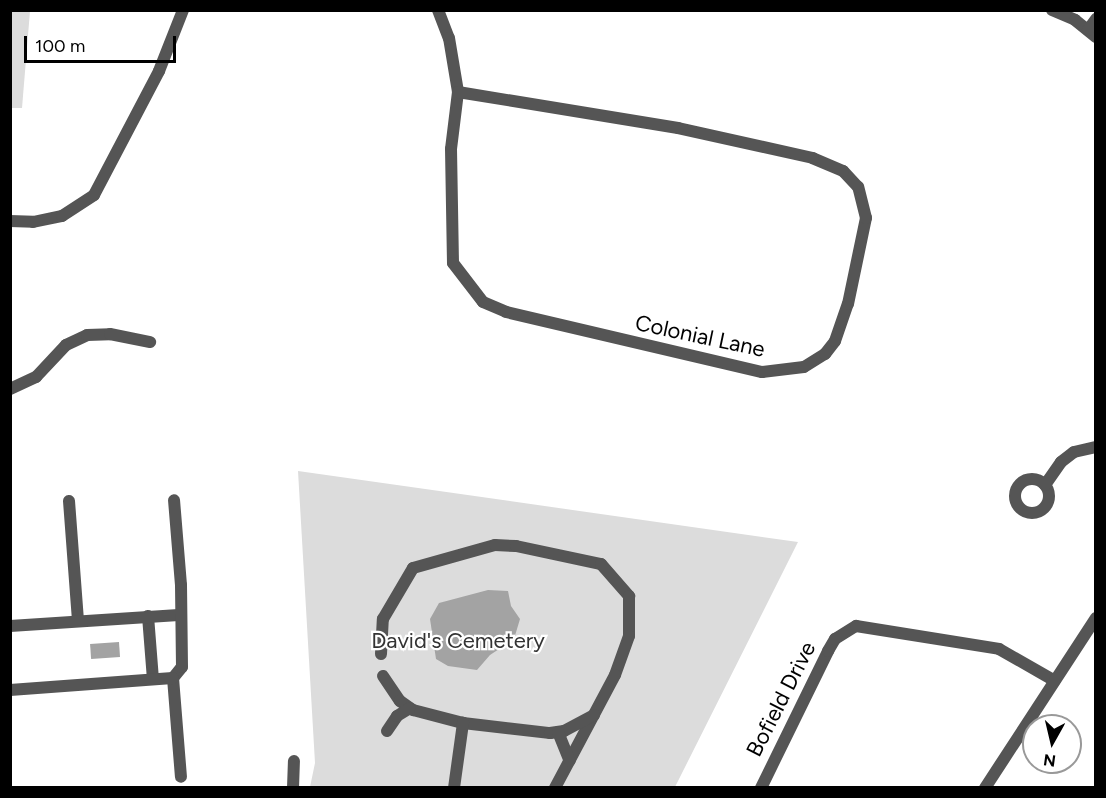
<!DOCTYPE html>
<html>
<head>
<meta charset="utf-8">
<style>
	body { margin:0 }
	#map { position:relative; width:1106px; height:798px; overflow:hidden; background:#fff; font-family:Figtree,sans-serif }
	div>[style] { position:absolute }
	.green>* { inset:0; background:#dcdcdc }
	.water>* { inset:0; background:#a3a3a3; transform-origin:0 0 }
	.minor>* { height:12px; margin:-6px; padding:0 6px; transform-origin:6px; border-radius:6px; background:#555 }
	.minor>.ring { margin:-6px; padding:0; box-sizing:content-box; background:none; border:12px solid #555; border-radius:50% }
	span { translate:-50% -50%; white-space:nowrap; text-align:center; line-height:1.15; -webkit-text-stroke:4.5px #fff; paint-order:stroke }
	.street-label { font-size:22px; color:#000 }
	.park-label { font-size:22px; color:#333 }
	.frame { position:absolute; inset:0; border:12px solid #000; pointer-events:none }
	.north { position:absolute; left:1022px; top:714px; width:60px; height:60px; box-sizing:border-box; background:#fff; border:2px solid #999; border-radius:50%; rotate:188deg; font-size:16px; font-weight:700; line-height:24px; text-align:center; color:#000 }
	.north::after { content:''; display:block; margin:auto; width:21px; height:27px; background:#000; clip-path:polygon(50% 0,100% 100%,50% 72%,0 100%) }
	.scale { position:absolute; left:24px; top:36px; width:152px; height:27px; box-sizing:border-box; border:3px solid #000; border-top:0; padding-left:8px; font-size:18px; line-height:21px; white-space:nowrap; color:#000; -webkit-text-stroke:4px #fff; paint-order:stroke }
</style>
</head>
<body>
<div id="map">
	<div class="green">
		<div style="clip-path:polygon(11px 10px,30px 11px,22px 108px,11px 108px)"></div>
		<div style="clip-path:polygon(298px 471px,798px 542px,675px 787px,310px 787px,315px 763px)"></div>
	</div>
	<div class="water">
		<div style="clip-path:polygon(488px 590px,508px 591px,511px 606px,520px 619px,514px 639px,490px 655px,477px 670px,448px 666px,436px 659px,430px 619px,439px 603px)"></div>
		<div style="left:119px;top:642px;width:15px;height:29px;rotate:86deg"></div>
	</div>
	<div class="minor">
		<div style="left:438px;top:10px;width:30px;rotate:69deg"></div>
		<div style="left:449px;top:38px;width:55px;rotate:80.5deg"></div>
		<div style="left:458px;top:92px;width:57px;rotate:97deg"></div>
		<div style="left:451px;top:149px;width:114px;rotate:89deg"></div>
		<div style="left:453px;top:263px;width:49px;rotate:52.4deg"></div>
		<div style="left:483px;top:302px;width:25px;rotate:23deg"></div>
		<div style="left:506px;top:312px;width:263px;rotate:13.2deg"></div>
		<div style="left:762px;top:372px;width:42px;rotate:-6.8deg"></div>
		<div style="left:804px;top:367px;width:25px;rotate:-32deg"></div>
		<div style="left:825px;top:354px;width:16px;rotate:-52deg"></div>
		<div style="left:835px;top:341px;width:39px;rotate:-71deg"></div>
		<div style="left:848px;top:304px;width:88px;rotate:-78.2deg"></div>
		<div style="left:866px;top:218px;width:32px;rotate:-104deg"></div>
		<div style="left:858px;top:187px;width:22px;rotate:-133deg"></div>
		<div style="left:843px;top:171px;width:33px;rotate:-157deg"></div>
		<div style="left:813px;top:158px;width:138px;rotate:-167.5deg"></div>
		<div style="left:678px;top:128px;width:223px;rotate:-170.7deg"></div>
		<div style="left:1052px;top:10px;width:25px;rotate:23deg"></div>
		<div style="left:1075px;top:20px;width:27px;rotate:39deg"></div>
		<div style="left:1088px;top:30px;width:14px;rotate:-54deg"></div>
		<div style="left:10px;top:221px;width:23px;rotate:2deg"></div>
		<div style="left:33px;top:222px;width:30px;rotate:-12deg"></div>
		<div style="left:62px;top:216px;width:38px;rotate:-33deg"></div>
		<div style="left:94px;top:195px;width:140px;rotate:-62.3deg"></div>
		<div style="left:159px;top:71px;width:66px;rotate:-68.5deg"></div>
		<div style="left:10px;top:389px;width:29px;rotate:-25deg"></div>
		<div style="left:36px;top:377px;width:44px;rotate:-46.8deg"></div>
		<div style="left:66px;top:345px;width:23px;rotate:-25deg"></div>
		<div style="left:87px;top:335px;width:23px;rotate:-2deg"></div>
		<div style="left:110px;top:334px;width:41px;rotate:11.3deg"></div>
		<div class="ring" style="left:1015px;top:479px;width:22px;height:22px"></div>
		<div style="left:1045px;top:485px;width:28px;rotate:-55deg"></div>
		<div style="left:1061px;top:462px;width:16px;rotate:-38deg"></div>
		<div style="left:1074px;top:452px;width:23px;rotate:-13deg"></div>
		<div style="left:69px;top:501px;width:120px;rotate:85.7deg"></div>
		<div style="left:148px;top:616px;width:63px;rotate:85.5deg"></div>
		<div style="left:10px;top:626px;width:169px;rotate:-3.7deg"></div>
		<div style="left:381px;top:654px;width:35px;rotate:-87deg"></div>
		<div style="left:383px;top:619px;width:59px;rotate:-59.5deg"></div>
		<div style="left:413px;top:568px;width:85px;rotate:-15.7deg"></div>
		<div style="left:495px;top:545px;width:21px;rotate:3deg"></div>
		<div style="left:516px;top:546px;width:87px;rotate:12deg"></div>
		<div style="left:601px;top:564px;width:43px;rotate:48.8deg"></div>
		<div style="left:629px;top:596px;width:40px;rotate:90deg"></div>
		<div style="left:629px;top:636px;width:41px;rotate:109.7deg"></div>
		<div style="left:615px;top:675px;width:128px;rotate:118deg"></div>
		<div style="left:383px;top:676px;width:30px;rotate:56deg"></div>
		<div style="left:400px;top:701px;width:16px;rotate:35deg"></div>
		<div style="left:413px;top:710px;width:52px;rotate:14.6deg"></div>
		<div style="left:463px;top:723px;width:88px;rotate:6.6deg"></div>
		<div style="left:550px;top:733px;width:14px;rotate:-8deg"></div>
		<div style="left:564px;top:731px;width:34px;rotate:-28deg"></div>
		<div style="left:173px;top:678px;width:14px;rotate:-51deg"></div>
		<div style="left:182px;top:667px;width:82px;rotate:-90.7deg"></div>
		<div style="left:181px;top:585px;width:85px;rotate:-94.7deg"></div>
		<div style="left:173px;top:678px;width:99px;rotate:85.4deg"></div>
		<div style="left:10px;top:690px;width:163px;rotate:-4.2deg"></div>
		<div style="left:387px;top:731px;width:18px;rotate:-56deg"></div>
		<div style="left:397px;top:716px;width:15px;rotate:-32deg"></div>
		<div style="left:558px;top:732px;width:31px;rotate:68deg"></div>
		<div style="left:293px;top:788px;width:27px;rotate:-88deg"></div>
		<div style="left:454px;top:788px;width:66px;rotate:-82.1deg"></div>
		<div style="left:761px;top:788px;width:153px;rotate:-63.9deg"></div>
		<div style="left:828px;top:651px;width:14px;rotate:-60deg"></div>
		<div style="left:835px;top:639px;width:25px;rotate:-32deg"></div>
		<div style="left:856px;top:626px;width:145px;rotate:9.1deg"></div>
		<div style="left:999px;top:649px;width:64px;rotate:29.7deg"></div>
		<div style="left:985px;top:788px;width:203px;rotate:-56.9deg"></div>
	</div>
	<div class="street-label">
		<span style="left:700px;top:336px;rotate:12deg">Colonial Lane</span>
		<span style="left:781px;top:699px;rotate:-63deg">Bofield Drive</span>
	</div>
	<div class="park-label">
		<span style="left:458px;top:641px">David's Cemetery</span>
	</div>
	<div class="frame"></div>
	<div class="north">N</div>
	<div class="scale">100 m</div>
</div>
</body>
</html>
